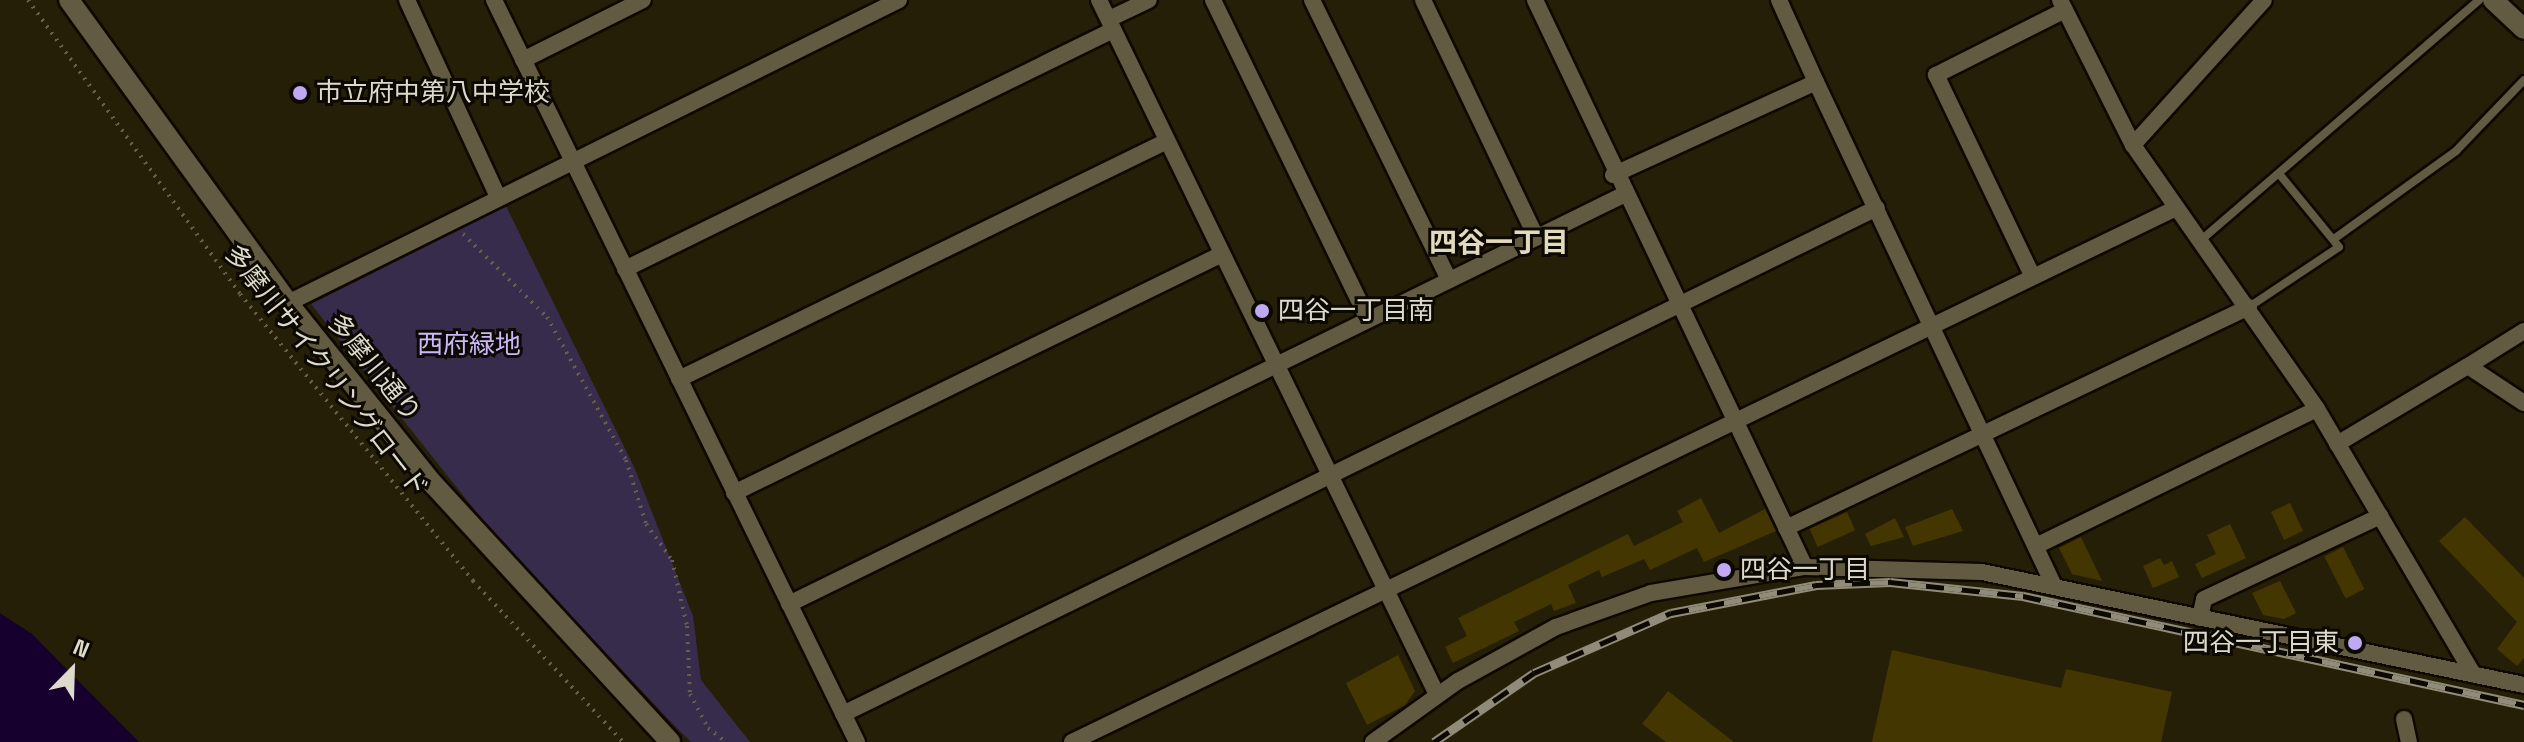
<!DOCTYPE html>
<html>
<head>
<meta charset="utf-8">
<style>
	body { margin:0 }
	#map { position:relative; width:2524px; height:742px; overflow:hidden; background:#261f07; font-family:"Space Grotesk","Noto Sans JP",sans-serif }
	div>[style] { position:absolute }
	.green>* { inset:0; background:#372c4c }
	.water>* { inset:0; background:#15002e }
	.building>* { inset:0; background:#443600; transform-origin:0 0 }
	.path>* { height:4px; margin-top:-2px; transform-origin:0; background:repeating-linear-gradient(90deg,#655f4b 0 2px,transparent 0 8px) }
	.roads { filter:drop-shadow(2px 0 #0f0800) drop-shadow(-2px 0 #0f0800) drop-shadow(0 2px #0f0800) drop-shadow(0 -2px #0f0800) }
	.service>* { height:8px; margin:-4px; padding:0 4px; transform-origin:4px; border-radius:4px; background:#625a41 }
	.minor>* { height:16px; margin:-8px; padding:0 8px; transform-origin:8px; border-radius:8px; background:#625a41 }
	.tertiary>* { height:20px; margin:-10px; padding:0 10px; transform-origin:10px; border-radius:10px; background:#625a41 }
	.rail>* { height:9px; margin-top:-4.5px; transform-origin:0; background:repeating-linear-gradient(90deg,#0c0902 0 18px,#918c7a 0 36px); box-sizing:border-box; border-block:2px solid #918c7a }
	.dots>* { width:22px; height:22px; translate:-50% -50%; box-sizing:border-box; border:4px solid #0c0902; border-radius:50% }
	span { translate:-50% -50%; white-space:nowrap; text-align:center; line-height:1.15; -webkit-text-stroke:6px #0c0902; paint-order:stroke }
	.poi-label { font-size:26px; color:#ddd9cb }
	.left { translate:0 -50%; text-align:left }
	.right { translate:-100% -50%; text-align:right }
	.park-label { font-size:26px; color:#cbb6f9 }
	.street-label { font-size:26px; color:#ddd9cb }
	.neighbourhood-label { font-size:28px; color:#e2dabd; font-weight:700 }
	.north { position:absolute; left:32px; top:630px; width:80px; height:80px; -webkit-text-stroke:6px #0c0902; paint-order:stroke; rotate:23deg; font-size:22px; font-weight:700; line-height:32px; text-align:center; color:#ddd9cb }
	.north::after { content:''; display:block; margin:auto; width:28px; height:36px; background:#ddd9cb; clip-path:polygon(50% 0,100% 100%,50% 72%,0 100%) }
</style>
</head>
<body>
<div id="map">
	<div class="green">
		<div style="clip-path:polygon(506px 206px,635px 469px,693px 616px,701px 680px,750px 742px,691px 742px,671px 722px,493px 533px,311px 304px)"></div>
	</div>
	<div class="water">
		<div style="clip-path:polygon(0 613px,32px 634px,139px 742px,0 742px)"></div>
	</div>
	<div class="building">
		<div style="clip-path:polygon(1701px 498px,1719px 533px,1765px 509px,1776px 531px,1704px 562px,1697px 548px,1650px 570px,1644px 559px,1602px 577px,1599px 570px,1568px 585px,1576px 603px,1554px 611px,1551px 604px,1514px 622px,1519px 631px,1453px 663px,1445px 647px,1467px 636px,1458px 618px,1628px 534px,1634px 546px,1683px 522px,1677px 511px)"></div>
		<div style="left:2290px;top:503px;width:31px;height:21px;rotate:65deg"></div>
		<div style="clip-path:polygon(1952px 509px,1963px 531px,1913px 546px,1905px 527px)"></div>
		<div style="left:1847px;top:512px;width:20px;height:41px;rotate:66deg"></div>
		<div style="clip-path:polygon(2465px 517px,2524px 578px,2524px 658px,2517px 666px,2497px 649px,2517px 622px,2439px 541px)"></div>
		<div style="clip-path:polygon(1895px 518px,1904px 537px,1871px 546px,1865px 534px)"></div>
		<div style="clip-path:polygon(2230px 524px,2246px 558px,2202px 578px,2195px 564px,2216px 554px,2207px 535px)"></div>
		<div style="clip-path:polygon(2081px 537px,2102px 581px,2072px 574px,2059px 548px)"></div>
		<div style="left:2343px;top:547px;width:47px;height:21px;rotate:63deg"></div>
		<div style="clip-path:polygon(2160px 558px,2164px 565px,2172px 561px,2179px 577px,2153px 588px,2143px 566px)"></div>
		<div style="clip-path:polygon(2280px 581px,2296px 613px,2284px 619px,2263px 615px,2252px 593px)"></div>
		<div style="clip-path:polygon(1892px 650px,2061px 688px,2066px 669px,2172px 692px,2161px 742px,1872px 742px)"></div>
		<div style="clip-path:polygon(1398px 655px,1415px 691px,1405px 705px,1367px 725px,1346px 683px)"></div>
		<div style="clip-path:polygon(1668px 691px,1734px 742px,1666px 742px,1642px 724px)"></div>
	</div>
	<div class="path">
		<div style="left:28px;top:0;width:362px;rotate:54.2deg"></div>
		<div style="left:240px;top:294px;width:370px;rotate:50.9deg"></div>
		<div style="left:473px;top:581px;width:220px;rotate:47deg"></div>
		<div style="left:463px;top:234px;width:118px;rotate:44.7deg"></div>
		<div style="left:547px;top:317px;width:163px;rotate:61.1deg"></div>
		<div style="left:626px;top:460px;width:67px;rotate:72.6deg"></div>
		<div style="left:646px;top:524px;width:44px;rotate:54.2deg"></div>
		<div style="left:672px;top:560px;width:68px;rotate:77.2deg"></div>
		<div style="left:687px;top:626px;width:68px;rotate:87.5deg"></div>
		<div style="left:690px;top:694px;width:38px;rotate:62deg"></div>
		<div style="left:708px;top:728px;width:23px;rotate:38deg"></div>
	</div>
	<div class="roads">
		<div class="service">
			<div style="left:2334px;top:239px;width:150px;rotate:-35.8deg"></div>
			<div style="left:2456px;top:151px;width:98px;rotate:-46.2deg"></div>
			<div style="left:2200px;top:241px;width:369px;rotate:-40.8deg"></div>
			<div style="left:2249px;top:307px;width:108px;rotate:-33.7deg"></div>
			<div style="left:2339px;top:247px;width:93px;rotate:-129.3deg"></div>
		</div>
		<div class="minor">
			<div style="left:407px;top:0;width:215px;rotate:65.2deg"></div>
			<div style="left:494px;top:0;width:826px;rotate:63.93deg"></div>
			<div style="left:1099px;top:0;width:773px;rotate:64.06deg"></div>
			<div style="left:1213px;top:0;width:355px;rotate:64.1deg"></div>
			<div style="left:1312px;top:0;width:312px;rotate:63.9deg"></div>
			<div style="left:1423px;top:0;width:263px;rotate:64.5deg"></div>
			<div style="left:1535px;top:0;width:628px;rotate:64.54deg"></div>
			<div style="left:1779px;top:0;width:90px;rotate:65.7deg"></div>
			<div style="left:2060px;top:0;width:162px;rotate:63.3deg"></div>
			<div style="left:2133px;top:145px;width:322px;rotate:55.1deg"></div>
			<div style="left:2317px;top:409px;width:308px;rotate:59.5deg"></div>
			<div style="left:1109px;top:19px;width:44px;rotate:-25.4deg"></div>
			<div style="left:523px;top:60px;width:134px;rotate:-26.6deg"></div>
			<div style="left:2133px;top:145px;width:195px;rotate:-47.9deg"></div>
			<div style="left:1613px;top:175px;width:223px;rotate:-24.6deg"></div>
			<div style="left:1816px;top:82px;width:557px;rotate:64.72deg"></div>
			<div style="left:625px;top:269px;width:543px;rotate:-26.09deg"></div>
			<div style="left:2032px;top:275px;width:222px;rotate:-115.6deg"></div>
			<div style="left:1936px;top:75px;width:144px;rotate:-26.7deg"></div>
			<div style="left:288px;top:303px;width:682px;rotate:-26.38deg"></div>
			<div style="left:2468px;top:366px;width:66px;rotate:-32deg"></div>
			<div style="left:679px;top:379px;width:543px;rotate:-26deg"></div>
			<div style="left:2337px;top:444px;width:152px;rotate:-30.8deg"></div>
			<div style="left:2468px;top:366px;width:67px;rotate:33.5deg"></div>
			<div style="left:734px;top:493px;width:543px;rotate:-26.09deg"></div>
			<div style="left:1786px;top:528px;width:513px;rotate:-25.52deg"></div>
			<div style="left:2038px;top:545px;width:310px;rotate:-26deg"></div>
			<div style="left:789px;top:604px;width:929px;rotate:-26.12deg"></div>
			<div style="left:2200px;top:618px;width:19px;rotate:-78deg"></div>
			<div style="left:2204px;top:599px;width:195px;rotate:-25.2deg"></div>
			<div style="left:843px;top:714px;width:1151px;rotate:-26.08deg"></div>
			<div style="left:2404px;top:719px;width:24px;rotate:78deg"></div>
			<div style="left:1072px;top:742px;width:1224px;rotate:-25.81deg"></div>
			<div style="left:1373px;top:742px;width:105px;rotate:-35.7deg"></div>
			<div style="left:1458px;top:681px;width:112px;rotate:-28.9deg"></div>
			<div style="left:1556px;top:627px;width:101px;rotate:-19.7deg"></div>
			<div style="left:1651px;top:593px;width:156px;rotate:-9.6deg"></div>
			<div style="left:1805px;top:567px;width:177px;rotate:1.6deg"></div>
			<div style="left:1982px;top:572px;width:554px;rotate:11.78deg"></div>
		</div>
		<div class="tertiary">
			<div style="left:69px;top:0;width:374px;rotate:54.1deg"></div>
			<div style="left:288px;top:303px;width:233px;rotate:51.3deg"></div>
			<div style="left:434px;top:485px;width:349px;rotate:47.4deg"></div>
			<div style="left:2493px;top:0;width:42px;rotate:43.1deg"></div>
		</div>
	</div>
	<div class="rail">
		<div style="left:1434px;top:742px;width:121px;rotate:-34.6deg"></div>
		<div style="left:1534px;top:673px;width:150px;rotate:-23.7deg"></div>
		<div style="left:1671px;top:613px;width:148px;rotate:-10.9deg"></div>
		<div style="left:1816px;top:585px;width:74px;rotate:-2.3deg"></div>
		<div style="left:1890px;top:582px;width:134px;rotate:6deg"></div>
		<div style="left:2023px;top:596px;width:513px;rotate:12.27deg"></div>
	</div>
	<div class="dots">
		<div style="left:300px;top:93px;background:#c1a8f3"></div>
		<div style="left:1262px;top:311px;background:#c1a8f3"></div>
		<div style="left:1724px;top:570px;background:#c1a8f3"></div>
		<div style="left:2355px;top:643px;background:#c1a8f3"></div>
	</div>
	<div class="poi-label">
		<span class="left" style="left:316px;top:93px">市立府中第八中学校</span>
		<span class="left" style="left:1278px;top:311px">四谷一丁目南</span>
		<span class="left" style="left:1740px;top:570px">四谷一丁目</span>
		<span class="right" style="left:2339px;top:643px">四谷一丁目東</span>
	</div>
	<div class="park-label">
		<span style="left:469px;top:345px">西府緑地</span>
	</div>
	<div class="street-label">
		<span style="left:374px;top:368px;rotate:51deg">多摩川通り</span>
		<span style="left:326px;top:371px;rotate:52deg">多摩川サイクリングロード</span>
	</div>
	<div class="neighbourhood-label">
		<span style="left:1499px;top:242px">四谷一丁目</span>
	</div>
	<div class="north">N</div>
</div>
</body>
</html>
